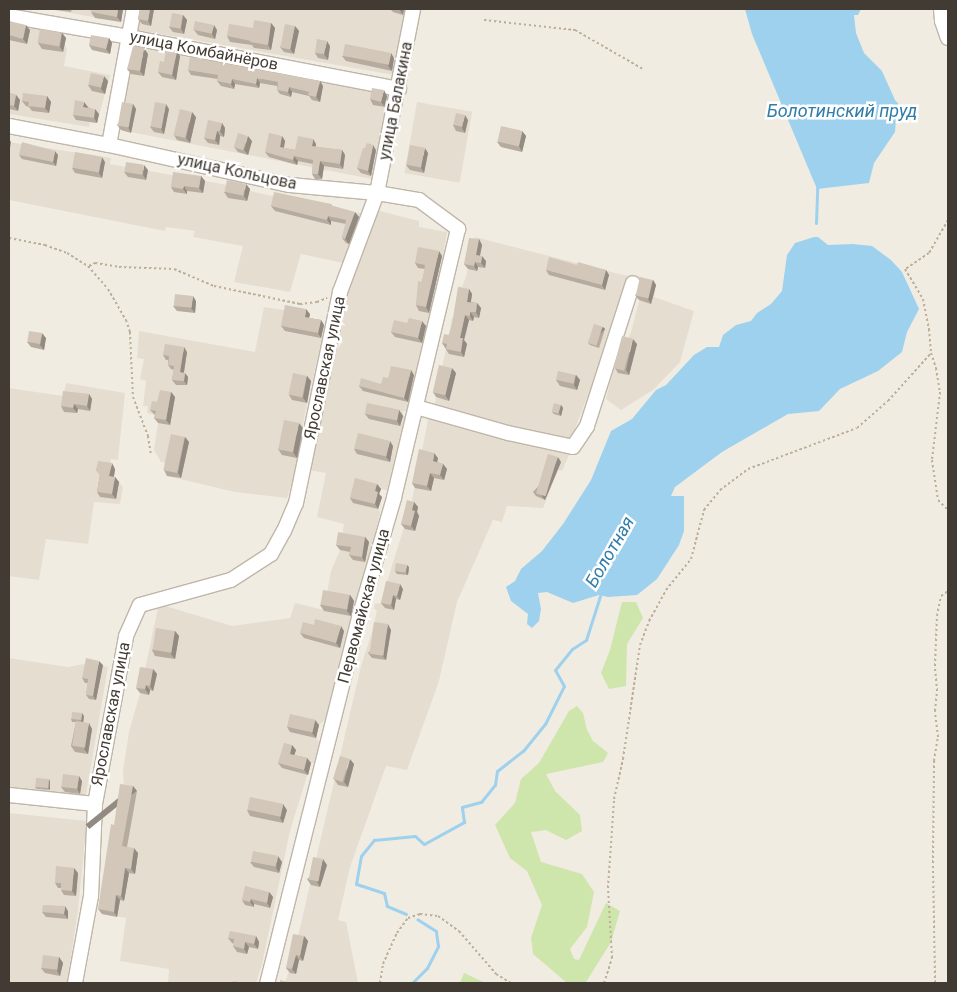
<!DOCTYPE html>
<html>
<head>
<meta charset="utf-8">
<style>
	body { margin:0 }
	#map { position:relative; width:957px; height:992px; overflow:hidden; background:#f1ece2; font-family:Roboto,sans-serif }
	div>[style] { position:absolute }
	.residential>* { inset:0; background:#e5ddd0; transform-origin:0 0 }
	.green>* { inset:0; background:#cee5ab }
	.water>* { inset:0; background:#9ed1ee }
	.stream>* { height:3px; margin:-1.5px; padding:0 1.5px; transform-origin:1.5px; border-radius:1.5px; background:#9ed1ee }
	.path>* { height:2px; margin-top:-1px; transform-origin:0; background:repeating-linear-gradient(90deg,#bdae97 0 2.5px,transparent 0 5px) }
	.roads { filter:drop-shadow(1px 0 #bfb6a8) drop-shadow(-1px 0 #bfb6a8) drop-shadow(0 1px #bfb6a8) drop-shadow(0 -1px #bfb6a8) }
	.minor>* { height:14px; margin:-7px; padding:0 7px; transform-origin:7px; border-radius:7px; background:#fff }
	.wall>* { inset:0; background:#b5ab9e }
	.shaded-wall>* { inset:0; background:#938b81; transform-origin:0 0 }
	.building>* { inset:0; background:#d2c7b8; transform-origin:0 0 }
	span { translate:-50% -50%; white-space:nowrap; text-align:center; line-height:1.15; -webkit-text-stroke:5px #fff; paint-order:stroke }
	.street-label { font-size:16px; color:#423b33 }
	.water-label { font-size:18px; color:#307caa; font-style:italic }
	.frame { position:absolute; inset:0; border:10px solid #423b33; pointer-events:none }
</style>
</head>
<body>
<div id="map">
	<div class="residential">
		<div style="clip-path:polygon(48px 9px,123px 9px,121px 22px)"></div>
		<div style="clip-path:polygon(141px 9px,406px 9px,394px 75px,137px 30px)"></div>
		<div style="clip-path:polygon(9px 23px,42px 30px,65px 45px,67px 49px,64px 66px,110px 75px,97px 123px,90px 122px,89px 127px,9px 114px)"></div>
		<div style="clip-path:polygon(135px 45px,250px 71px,278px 76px,279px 73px,394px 94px,377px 180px,120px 130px)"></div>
		<div style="left:417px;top:102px;width:56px;height:72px;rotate:10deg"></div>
		<div style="clip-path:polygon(9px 142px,111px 158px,110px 164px,250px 189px,250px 191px,277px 197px,365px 214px,348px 264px,301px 254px,290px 292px,234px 282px,243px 246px,193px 237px,195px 231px,166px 227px,165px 231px,9px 200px)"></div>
		<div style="clip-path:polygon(376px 210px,419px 221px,419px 227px,447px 232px,443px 256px,447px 257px,417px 384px,414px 383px,407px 412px,403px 411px,403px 415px,406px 417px,387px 490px,381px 489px,379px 496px,382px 497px,379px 509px,380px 514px,328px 717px,319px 725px,316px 738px,319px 742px,314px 763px,311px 763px,290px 831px,262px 964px,256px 983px,168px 983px,169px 969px,120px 961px,126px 918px,102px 914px,124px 789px,123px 770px,129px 732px,140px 693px,158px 608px,162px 605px,232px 626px,290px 618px,295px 603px,324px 610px,331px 571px,340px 550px,344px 524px,317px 517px,326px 473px,308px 470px,333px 354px,343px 342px,337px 324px,343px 295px)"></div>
		<div style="clip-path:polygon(475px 237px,627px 276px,599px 367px,569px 444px,434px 408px,452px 318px,458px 318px,459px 286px,462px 287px,466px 277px)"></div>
		<div style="clip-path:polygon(644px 282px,656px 285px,654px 297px,694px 311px,680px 362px,653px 390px,621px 410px,606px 399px,618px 350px,624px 349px,631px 332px)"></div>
		<div style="clip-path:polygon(264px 307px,310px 314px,308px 322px,325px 325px,304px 418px,297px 467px,287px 498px,235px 492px,167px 476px,170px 463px,161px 462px,154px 450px,159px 416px,147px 413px,148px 406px,143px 406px,146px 381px,140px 379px,144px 359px,137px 358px,139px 331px,255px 352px)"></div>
		<div style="clip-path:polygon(66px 383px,125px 393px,118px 460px,111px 459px,110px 467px,115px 469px,113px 481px,119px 482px,123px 487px,120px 504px,94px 502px,88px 544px,46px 539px,39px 580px,9px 576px,9px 388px,63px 396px)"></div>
		<div style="clip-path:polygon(429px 415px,566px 451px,569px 455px,562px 471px,558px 470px,543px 508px,507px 506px,502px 522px,493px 520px,457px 602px,439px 681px,407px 770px,386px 766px,350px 867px,338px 920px,346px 922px,358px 983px,285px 983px,292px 962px,361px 666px,372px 632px,377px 610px,374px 609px,375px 603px,380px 604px,411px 505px)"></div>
		<div style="clip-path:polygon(9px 658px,68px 667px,89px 663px,108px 667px,85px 800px,9px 789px)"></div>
		<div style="clip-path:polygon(9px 813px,87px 821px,78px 910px,67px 983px,9px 983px)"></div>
	</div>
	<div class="green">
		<div style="clip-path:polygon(622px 602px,636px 602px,643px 618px,627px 644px,626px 686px,609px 689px,601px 673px,610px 650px)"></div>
		<div style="clip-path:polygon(577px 706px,583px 713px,587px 730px,593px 741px,608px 753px,603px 762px,546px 774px,555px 791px,580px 815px,582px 831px,566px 840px,546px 830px,531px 832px,541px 862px,582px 874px,594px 892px,587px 927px,570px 949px,574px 959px,579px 960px,606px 903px,620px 911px,611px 942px,586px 982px,567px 983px,533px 954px,531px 938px,542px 905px,527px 871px,510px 858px,495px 825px,515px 803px,521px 779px,539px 763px,569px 711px)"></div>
		<div style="clip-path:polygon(464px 973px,486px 983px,460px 983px)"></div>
	</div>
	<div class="water">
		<div style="clip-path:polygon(745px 9px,861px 9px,858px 15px,854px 15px,856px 33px,864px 53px,882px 71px,895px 100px,904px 110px,896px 119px,895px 132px,874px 163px,869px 183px,817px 189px,752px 34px)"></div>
		<div style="clip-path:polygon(814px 237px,818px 237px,828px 245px,853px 244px,872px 246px,891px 260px,902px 272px,919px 309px,907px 332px,902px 352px,878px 371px,840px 389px,819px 411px,788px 414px,722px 452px,675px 487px,671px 496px,684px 496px,684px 531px,679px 545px,657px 579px,637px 595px,608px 597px,599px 595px,573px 603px,547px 592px,538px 593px,541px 609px,539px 621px,532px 628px,527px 624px,528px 614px,511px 601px,506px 587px,515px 581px,521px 569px,542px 551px,563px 524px,591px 480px,611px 431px,632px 419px,656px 390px,666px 385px,694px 355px,707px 347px,719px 347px,723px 335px,736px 325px,751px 321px,757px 313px,771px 304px,782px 291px,787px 255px,795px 243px)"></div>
	</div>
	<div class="stream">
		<div style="left:816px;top:223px;width:37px;rotate:-88deg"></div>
		<div style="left:406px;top:914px;width:21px;rotate:-157deg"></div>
		<div style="left:387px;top:906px;width:13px;rotate:-103deg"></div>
		<div style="left:384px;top:893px;width:29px;rotate:-162deg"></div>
		<div style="left:356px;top:884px;width:28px;rotate:-80deg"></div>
		<div style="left:361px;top:856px;width:21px;rotate:-51deg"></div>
		<div style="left:374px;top:840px;width:41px;rotate:-5.6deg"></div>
		<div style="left:415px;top:836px;width:12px;rotate:42deg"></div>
		<div style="left:424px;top:844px;width:46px;rotate:-28.8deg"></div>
		<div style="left:464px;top:822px;width:15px;rotate:-98deg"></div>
		<div style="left:462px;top:807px;width:20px;rotate:-15deg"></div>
		<div style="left:481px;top:802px;width:22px;rotate:-51deg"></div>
		<div style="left:495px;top:785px;width:14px;rotate:-82deg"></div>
		<div style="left:497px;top:771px;width:33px;rotate:-38deg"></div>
		<div style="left:523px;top:751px;width:35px;rotate:-51deg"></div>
		<div style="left:545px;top:724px;width:42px;rotate:-63.4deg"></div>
		<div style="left:564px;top:686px;width:18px;rotate:-119deg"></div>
		<div style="left:555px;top:670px;width:27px;rotate:-51deg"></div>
		<div style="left:572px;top:649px;width:17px;rotate:-33deg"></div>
		<div style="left:586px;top:640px;width:49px;rotate:-72.3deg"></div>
		<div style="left:412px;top:983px;width:21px;rotate:-45deg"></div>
		<div style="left:427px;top:968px;width:25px;rotate:-63deg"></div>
		<div style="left:438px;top:946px;width:15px;rotate:-98deg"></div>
		<div style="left:436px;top:931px;width:22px;rotate:-148deg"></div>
	</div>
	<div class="path">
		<div style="left:484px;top:20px;width:92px;rotate:6.3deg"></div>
		<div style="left:575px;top:30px;width:78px;rotate:29.8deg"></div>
		<div style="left:948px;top:220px;width:38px;rotate:120deg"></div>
		<div style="left:929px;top:253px;width:29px;rotate:146deg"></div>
		<div style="left:905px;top:269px;width:35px;rotate:59deg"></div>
		<div style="left:923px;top:299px;width:31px;rotate:79deg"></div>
		<div style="left:929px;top:329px;width:24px;rotate:85deg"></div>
		<div style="left:931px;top:353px;width:16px;rotate:72deg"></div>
		<div style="left:936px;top:368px;width:24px;rotate:81deg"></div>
		<div style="left:940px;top:392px;width:68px;rotate:96.7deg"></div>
		<div style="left:932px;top:460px;width:40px;rotate:81.5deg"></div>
		<div style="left:938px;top:500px;width:14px;rotate:45deg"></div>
		<div style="left:9px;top:238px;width:37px;rotate:11deg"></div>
		<div style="left:45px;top:245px;width:23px;rotate:20deg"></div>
		<div style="left:67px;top:253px;width:25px;rotate:32deg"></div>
		<div style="left:88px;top:266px;width:30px;rotate:49deg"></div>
		<div style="left:108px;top:289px;width:36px;rotate:60deg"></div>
		<div style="left:126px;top:320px;width:13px;rotate:72deg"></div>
		<div style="left:130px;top:332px;width:65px;rotate:87.4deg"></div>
		<div style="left:133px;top:397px;width:42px;rotate:69deg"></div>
		<div style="left:148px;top:436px;width:20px;rotate:81deg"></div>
		<div style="left:89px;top:266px;width:7px;rotate:-27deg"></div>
		<div style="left:95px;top:263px;width:24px;rotate:9deg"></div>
		<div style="left:119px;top:267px;width:55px;rotate:2.1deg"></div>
		<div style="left:174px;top:269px;width:43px;rotate:23deg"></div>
		<div style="left:214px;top:286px;width:88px;rotate:11.8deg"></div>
		<div style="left:300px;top:304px;width:17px;rotate:-7deg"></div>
		<div style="left:317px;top:302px;width:11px;rotate:-22deg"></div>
		<div style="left:380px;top:983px;width:19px;rotate:-81deg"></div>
		<div style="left:383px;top:964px;width:34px;rotate:-66deg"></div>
		<div style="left:397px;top:933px;width:19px;rotate:-54deg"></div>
		<div style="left:408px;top:918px;width:13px;rotate:-18deg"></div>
		<div style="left:420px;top:914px;width:18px;rotate:6deg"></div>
		<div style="left:438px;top:916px;width:26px;rotate:36deg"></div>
		<div style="left:459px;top:931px;width:57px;rotate:49.3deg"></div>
		<div style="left:496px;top:974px;width:17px;rotate:31deg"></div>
		<div style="left:604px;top:983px;width:26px;rotate:-72deg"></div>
		<div style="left:612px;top:958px;width:70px;rotate:-93.3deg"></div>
		<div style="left:608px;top:888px;width:89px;rotate:-86.1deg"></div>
		<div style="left:614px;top:799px;width:41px;rotate:-77.3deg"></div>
		<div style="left:623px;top:759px;width:115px;rotate:-81.5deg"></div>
		<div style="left:640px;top:645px;width:26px;rotate:-69deg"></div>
		<div style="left:649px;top:621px;width:35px;rotate:-61deg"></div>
		<div style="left:666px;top:590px;width:40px;rotate:-51deg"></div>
		<div style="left:691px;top:559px;width:51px;rotate:-75.1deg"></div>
		<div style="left:704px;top:510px;width:26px;rotate:-51deg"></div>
		<div style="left:720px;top:490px;width:35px;rotate:-37deg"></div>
		<div style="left:748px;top:469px;width:116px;rotate:-20.6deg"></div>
		<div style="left:857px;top:428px;width:41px;rotate:-41.1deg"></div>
		<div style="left:888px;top:401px;width:64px;rotate:-48.1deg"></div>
		<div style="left:935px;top:983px;width:120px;rotate:-91deg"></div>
		<div style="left:933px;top:863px;width:102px;rotate:-89.4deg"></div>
		<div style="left:934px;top:761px;width:24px;rotate:-81deg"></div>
		<div style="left:938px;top:737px;width:26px;rotate:-97deg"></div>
		<div style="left:935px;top:711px;width:20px;rotate:-84deg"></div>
		<div style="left:937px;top:691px;width:25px;rotate:-95deg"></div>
		<div style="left:935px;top:666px;width:50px;rotate:-87.7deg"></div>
		<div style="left:937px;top:616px;width:20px;rotate:-79deg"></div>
		<div style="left:941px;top:596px;width:9px;rotate:-36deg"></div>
	</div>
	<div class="roads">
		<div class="minor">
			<div style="left:941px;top:9px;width:12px;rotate:85deg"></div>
			<div style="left:942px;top:21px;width:18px;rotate:71deg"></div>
			<div style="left:9px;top:16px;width:122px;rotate:9.9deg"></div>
			<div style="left:129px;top:37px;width:275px;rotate:10.9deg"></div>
			<div style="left:9px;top:126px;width:102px;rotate:10.8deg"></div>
			<div style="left:109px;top:145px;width:185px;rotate:12.5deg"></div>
			<div style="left:290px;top:185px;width:87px;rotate:5.3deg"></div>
			<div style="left:377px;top:193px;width:43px;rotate:9.5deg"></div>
			<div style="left:419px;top:200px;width:49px;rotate:36.6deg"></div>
			<div style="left:458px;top:229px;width:277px;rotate:103.4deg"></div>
			<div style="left:394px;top:498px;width:121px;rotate:106.3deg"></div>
			<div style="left:360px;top:614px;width:381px;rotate:104.1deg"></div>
			<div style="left:109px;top:145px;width:138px;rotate:-79.6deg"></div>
			<div style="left:416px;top:407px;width:96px;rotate:15.8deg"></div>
			<div style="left:508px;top:433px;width:66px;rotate:12.2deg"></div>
			<div style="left:573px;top:447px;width:25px;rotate:-56deg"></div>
			<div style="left:587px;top:426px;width:150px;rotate:-72.2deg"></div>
			<div style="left:9px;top:795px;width:86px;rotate:6deg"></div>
			<div style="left:75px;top:983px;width:88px;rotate:-79.6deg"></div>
			<div style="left:91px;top:896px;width:92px;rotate:-87.5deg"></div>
			<div style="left:95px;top:804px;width:171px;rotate:-79.5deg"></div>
			<div style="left:126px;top:636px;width:34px;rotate:-66deg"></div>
			<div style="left:140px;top:605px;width:94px;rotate:-15.4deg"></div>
			<div style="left:231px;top:580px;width:48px;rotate:-33deg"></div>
			<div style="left:271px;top:554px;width:26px;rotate:-61deg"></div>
			<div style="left:284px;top:531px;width:30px;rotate:-67deg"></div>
			<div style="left:296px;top:503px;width:216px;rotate:-78.2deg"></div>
			<div style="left:340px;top:292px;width:106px;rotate:-69.5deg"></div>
			<div style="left:377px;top:193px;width:187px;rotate:-78.9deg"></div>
		</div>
	</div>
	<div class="wall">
		<div style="clip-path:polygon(55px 9px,72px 9px,71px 12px,56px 10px)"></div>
		<div style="clip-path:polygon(89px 9px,123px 9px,121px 22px,95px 18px,91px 12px,92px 10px)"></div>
		<div style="clip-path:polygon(140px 9px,154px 9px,151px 26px,142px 24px,138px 19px)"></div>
		<div style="clip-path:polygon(390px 9px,404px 9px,403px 15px,393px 12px)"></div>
		<div style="clip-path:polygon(183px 15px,187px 20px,184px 34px,173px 32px,169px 27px)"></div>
		<div style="clip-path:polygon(9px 21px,30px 30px,27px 44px,9px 40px)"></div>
		<div style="clip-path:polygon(271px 23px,275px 28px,271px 50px,254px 48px,252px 45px,230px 42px,227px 36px)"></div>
		<div style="clip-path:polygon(295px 26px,299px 31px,294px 54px,284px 52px,280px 47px)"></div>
		<div style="clip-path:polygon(194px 30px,217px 30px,215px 39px,198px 35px)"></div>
		<div style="clip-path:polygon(62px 33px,66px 38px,63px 52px,42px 49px,38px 43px)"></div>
		<div style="clip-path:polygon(109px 38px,112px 43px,110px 54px,92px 50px,89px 45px)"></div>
		<div style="clip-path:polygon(330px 46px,328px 60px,318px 58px,315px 53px)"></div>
		<div style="clip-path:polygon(148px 54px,144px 76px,131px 74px,127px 69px)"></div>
		<div style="clip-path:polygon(180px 56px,176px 80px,162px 77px,158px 72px,164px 62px)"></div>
		<div style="clip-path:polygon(342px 56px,394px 58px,392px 71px,346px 61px)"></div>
		<div style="clip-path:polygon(188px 70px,323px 86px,320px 102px,312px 100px,309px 96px,292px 92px,291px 97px,280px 94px,277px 90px,277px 86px,260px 83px,259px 88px,235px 84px,234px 89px,221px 86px,217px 81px,218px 79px,191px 75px)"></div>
		<div style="clip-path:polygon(108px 81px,105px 94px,92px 91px,88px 85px)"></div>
		<div style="clip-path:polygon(9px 93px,16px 95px,20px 100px,18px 111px,9px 109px)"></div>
		<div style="clip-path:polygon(47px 96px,51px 102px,49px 113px,32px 111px,29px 107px,26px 106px,22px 101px)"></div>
		<div style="clip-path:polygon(387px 96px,385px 107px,373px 105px,370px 99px)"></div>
		<div style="clip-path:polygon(133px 104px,136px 109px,131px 133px,121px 130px,117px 125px)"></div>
		<div style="clip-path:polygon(88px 107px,99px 114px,97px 123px,76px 120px,73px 115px)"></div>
		<div style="clip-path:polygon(169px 109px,164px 134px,154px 132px,150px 127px)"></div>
		<div style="clip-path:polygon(196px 117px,190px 143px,177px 140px,174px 135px)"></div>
		<div style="clip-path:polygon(468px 120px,465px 133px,456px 131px,453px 125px)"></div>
		<div style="clip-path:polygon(222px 123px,225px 128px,224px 137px,220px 136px,219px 145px,208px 143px,204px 138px)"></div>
		<div style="clip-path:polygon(522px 131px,526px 136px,522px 152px,501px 147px,497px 142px)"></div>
		<div style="clip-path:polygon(282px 136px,285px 141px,284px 148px,295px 150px,316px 144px,316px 147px,342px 150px,345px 155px,343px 169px,324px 166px,322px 179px,315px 179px,312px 174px,313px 164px,298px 161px,297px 165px,269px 157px,265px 152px)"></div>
		<div style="clip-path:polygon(252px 141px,248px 155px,238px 152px,234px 147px)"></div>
		<div style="clip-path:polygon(376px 150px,371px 176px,361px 173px,357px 168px)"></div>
		<div style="clip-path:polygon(428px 153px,424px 173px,410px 170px,406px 165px)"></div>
		<div style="clip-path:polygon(19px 155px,58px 155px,56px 166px,22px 159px)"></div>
		<div style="clip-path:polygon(105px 162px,102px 178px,75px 173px,72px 168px)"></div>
		<div style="clip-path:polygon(148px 170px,146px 180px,128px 177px,124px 172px)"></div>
		<div style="clip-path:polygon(201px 176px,205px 181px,203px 193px,187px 191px,187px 194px,174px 192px,171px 187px)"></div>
		<div style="clip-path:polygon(250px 189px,247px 201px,228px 198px,224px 192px)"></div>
		<div style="clip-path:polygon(331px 204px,332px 206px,359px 217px,349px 244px,346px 243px,342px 238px,346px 224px,331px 221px,331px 225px,275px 211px,271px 206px)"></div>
		<div style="clip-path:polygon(479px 239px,482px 245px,480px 256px,486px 261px,485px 268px,478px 267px,477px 271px,468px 269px,464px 264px)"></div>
		<div style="clip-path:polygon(442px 256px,429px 313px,419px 311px,416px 305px,425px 269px,418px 268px,415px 263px)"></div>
		<div style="clip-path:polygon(577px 265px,606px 270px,609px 275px,605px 290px,549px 275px,546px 270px)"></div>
		<div style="clip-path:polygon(653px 280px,656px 285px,651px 304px,639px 300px,635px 295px)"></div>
		<div style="clip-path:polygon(469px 289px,472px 294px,471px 302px,477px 303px,481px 308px,479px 318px,474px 317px,473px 321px,469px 320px,464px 340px,467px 344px,464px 357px,449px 354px,442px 343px,449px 335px)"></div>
		<div style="clip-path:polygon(196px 301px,195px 313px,177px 311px,173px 306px)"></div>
		<div style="clip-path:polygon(310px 314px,309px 318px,321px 320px,324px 325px,321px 338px,285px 331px,281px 326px)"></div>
		<div style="clip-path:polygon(407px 323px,426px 326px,422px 343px,395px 337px,391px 332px)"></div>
		<div style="clip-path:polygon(603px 327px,605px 329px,599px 348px,590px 345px,588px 343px)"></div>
		<div style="clip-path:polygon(46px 338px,44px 350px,31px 347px,27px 342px)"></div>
		<div style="clip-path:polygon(637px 344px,629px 375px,618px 373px,615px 368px)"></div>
		<div style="clip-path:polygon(187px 352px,184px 373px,188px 377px,187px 385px,176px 385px,172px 380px,174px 370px,171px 369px,168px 365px,168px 360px,166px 360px,163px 355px)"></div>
		<div style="clip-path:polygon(456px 373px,449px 401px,436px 397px,433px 392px)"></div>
		<div style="clip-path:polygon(414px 375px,408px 402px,363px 391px,359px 386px,381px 384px)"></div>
		<div style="clip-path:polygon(576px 375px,580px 380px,577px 390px,560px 386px,556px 380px)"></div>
		<div style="clip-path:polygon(307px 376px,311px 381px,307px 403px,292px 400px,289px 395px)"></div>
		<div style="clip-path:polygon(171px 392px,175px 397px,170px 425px,158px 423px,154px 418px,155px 415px,150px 410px,157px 402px)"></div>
		<div style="clip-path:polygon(89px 394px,92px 399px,90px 411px,78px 409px,77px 413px,64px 412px,61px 406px)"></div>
		<div style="clip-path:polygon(561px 405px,563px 408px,561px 416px,554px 414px,552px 412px)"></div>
		<div style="clip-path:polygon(399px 410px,403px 416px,400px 426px,369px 419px,365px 414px)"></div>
		<div style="clip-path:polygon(303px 428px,297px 458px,282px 455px,278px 449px)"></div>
		<div style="clip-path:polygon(185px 437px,189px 442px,181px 478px,167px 476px,164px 470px)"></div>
		<div style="clip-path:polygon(393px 446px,390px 462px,357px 454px,354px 449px)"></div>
		<div style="clip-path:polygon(438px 458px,437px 462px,443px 464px,447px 469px,444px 480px,434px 478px,431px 491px,415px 488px,412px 483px)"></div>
		<div style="clip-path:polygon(561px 462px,545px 500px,536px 496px,533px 492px)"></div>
		<div style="clip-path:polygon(115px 469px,114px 477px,115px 477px,119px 482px,116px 499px,100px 497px,97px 492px,100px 475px,96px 470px)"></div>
		<div style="clip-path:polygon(377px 484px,381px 489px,379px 494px,382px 497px,378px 509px,353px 503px,350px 498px)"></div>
		<div style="clip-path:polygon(414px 502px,418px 507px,417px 512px,419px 516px,415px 531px,405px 529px,401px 524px)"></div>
		<div style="clip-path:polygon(365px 537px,369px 542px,365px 562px,353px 560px,349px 555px,350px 552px,340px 550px,336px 545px)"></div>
		<div style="clip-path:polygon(409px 567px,408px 575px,397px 574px,395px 571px)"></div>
		<div style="clip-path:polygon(403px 589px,400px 600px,396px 599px,394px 610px,385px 608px,381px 603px)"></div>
		<div style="clip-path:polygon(350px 595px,354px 601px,351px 616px,324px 611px,320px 605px)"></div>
		<div style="clip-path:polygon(314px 625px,344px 631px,340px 648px,304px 638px,300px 633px)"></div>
		<div style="clip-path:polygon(391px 630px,386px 660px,372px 658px,368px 653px)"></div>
		<div style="clip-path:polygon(175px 631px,179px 636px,175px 659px,155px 656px,152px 650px)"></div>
		<div style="clip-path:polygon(103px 665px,96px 700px,89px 699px,86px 695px,88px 683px,85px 683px,82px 678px)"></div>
		<div style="clip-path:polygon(153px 669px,157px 674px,153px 691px,150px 690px,149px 695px,140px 693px,136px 688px)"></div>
		<div style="clip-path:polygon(84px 716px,83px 722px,92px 729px,88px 754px,75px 752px,71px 746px,76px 722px,72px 722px,71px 719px)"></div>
		<div style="clip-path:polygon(315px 720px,319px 725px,316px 738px,290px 732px,287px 727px)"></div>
		<div style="clip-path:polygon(292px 745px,296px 750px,294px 755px,307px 758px,311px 763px,308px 775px,282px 768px,278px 763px)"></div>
		<div style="clip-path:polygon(354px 764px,348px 787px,338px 785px,334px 779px)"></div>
		<div style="clip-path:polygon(49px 779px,50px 782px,50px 790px,37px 789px,35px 787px)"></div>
		<div style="clip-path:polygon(82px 781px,80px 794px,65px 792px,61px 787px)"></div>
		<div style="clip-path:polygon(133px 786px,137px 791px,127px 847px,138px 853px,135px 874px,129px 873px,124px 901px,120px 900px,117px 917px,102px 914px,98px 909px)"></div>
		<div style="clip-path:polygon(247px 810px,287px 810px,283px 823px,250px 816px)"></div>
		<div style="clip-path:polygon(250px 862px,282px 862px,279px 873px,254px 867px)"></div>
		<div style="clip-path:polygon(327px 865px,320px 887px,311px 885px,307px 879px)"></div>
		<div style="clip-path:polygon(78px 873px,76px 896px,64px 895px,61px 890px,61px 888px,58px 888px,55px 883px)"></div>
		<div style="clip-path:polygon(269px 892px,273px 897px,270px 908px,254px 904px,254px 907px,245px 905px,242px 900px)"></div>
		<div style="clip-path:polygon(68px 911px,68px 919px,46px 917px,42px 912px)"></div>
		<div style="clip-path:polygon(256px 936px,259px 942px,258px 949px,249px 947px,247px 954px,237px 952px,233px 946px,234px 944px,232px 943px,228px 938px)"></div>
		<div style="clip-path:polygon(304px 936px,308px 941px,303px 961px,299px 960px,296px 974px,290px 973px,286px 968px)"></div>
		<div style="clip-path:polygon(59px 957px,63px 963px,60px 976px,45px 973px,41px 968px)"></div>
	</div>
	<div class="shaded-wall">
		<div style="clip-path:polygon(118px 9px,123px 9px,121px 22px,117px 17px)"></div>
		<div style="clip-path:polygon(150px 9px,154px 9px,151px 26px,148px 21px)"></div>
		<div style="clip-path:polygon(399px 9px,404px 9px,403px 15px)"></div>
		<div style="clip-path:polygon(183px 15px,187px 20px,184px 34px,181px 29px)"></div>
		<div style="clip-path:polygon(271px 23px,275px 28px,271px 50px,268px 45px)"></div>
		<div style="clip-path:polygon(26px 25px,30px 30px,27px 44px,23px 39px)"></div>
		<div style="clip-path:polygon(214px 25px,217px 30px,215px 39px,212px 34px)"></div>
		<div style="clip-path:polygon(295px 26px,299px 31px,294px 54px,290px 49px)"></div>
		<div style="clip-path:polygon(62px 33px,66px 38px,63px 52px,60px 47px)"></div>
		<div style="clip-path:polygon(109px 38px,112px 43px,110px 54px,106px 49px)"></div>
		<div style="clip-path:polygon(327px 41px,330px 46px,328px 60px,324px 54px)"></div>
		<div style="clip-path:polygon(144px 48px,148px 54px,144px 76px,140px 71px)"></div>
		<div style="clip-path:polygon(177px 51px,180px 56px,176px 80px,172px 75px)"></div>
		<div style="clip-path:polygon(391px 53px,394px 58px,392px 71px,388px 66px)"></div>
		<div style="clip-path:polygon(104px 76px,108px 81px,105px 94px,101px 89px)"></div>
		<div style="clip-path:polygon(257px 78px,260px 83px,259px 88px,256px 84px)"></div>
		<div style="clip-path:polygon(232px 79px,235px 84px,234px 89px,231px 84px)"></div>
		<div style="clip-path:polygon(320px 81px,323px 86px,320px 102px,316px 97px)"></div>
		<div style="clip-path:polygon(289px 87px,292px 92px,291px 97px,288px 92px)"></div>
		<div style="clip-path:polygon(384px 90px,387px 96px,385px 107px,381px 102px)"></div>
		<div style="clip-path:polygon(16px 95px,20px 100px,18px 111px,14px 106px)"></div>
		<div style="clip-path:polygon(47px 96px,51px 102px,49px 113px,45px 108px)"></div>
		<div style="clip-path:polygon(84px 102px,88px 107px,87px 112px,83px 107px)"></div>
		<div style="clip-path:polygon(133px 104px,136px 109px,131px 133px,128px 127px)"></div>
		<div style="clip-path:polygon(166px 104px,169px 109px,164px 134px,161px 129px)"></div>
		<div style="clip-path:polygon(95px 109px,99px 114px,97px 123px,94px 118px)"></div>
		<div style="clip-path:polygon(192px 112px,196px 117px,190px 143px,186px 138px)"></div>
		<div style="clip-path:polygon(465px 115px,468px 120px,465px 133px,462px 128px)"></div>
		<div style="clip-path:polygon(222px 123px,225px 128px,224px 137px,220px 131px)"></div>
		<div style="clip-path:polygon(217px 131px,220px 136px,219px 145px,215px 140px)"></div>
		<div style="clip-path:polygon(522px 131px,526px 136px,522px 152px,519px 146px)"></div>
		<div style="clip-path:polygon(248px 136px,252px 141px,248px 155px,244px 150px)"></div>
		<div style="clip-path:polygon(282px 136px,285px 141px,283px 152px,280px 147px)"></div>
		<div style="clip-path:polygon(9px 139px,11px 142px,9px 154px)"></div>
		<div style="clip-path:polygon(313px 139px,316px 144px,315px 151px,312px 146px)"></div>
		<div style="clip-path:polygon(373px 145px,376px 150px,371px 176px,368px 171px)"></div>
		<div style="clip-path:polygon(425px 148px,428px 153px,424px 173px,421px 168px)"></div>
		<div style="clip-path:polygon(342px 150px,345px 155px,343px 169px,340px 164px)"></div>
		<div style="clip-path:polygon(55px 151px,58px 155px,56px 166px,53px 162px)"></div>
		<div style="clip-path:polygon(294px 156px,298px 161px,297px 165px,293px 160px)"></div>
		<div style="clip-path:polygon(102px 157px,105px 162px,102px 178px,99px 173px)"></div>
		<div style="clip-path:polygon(320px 161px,324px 166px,322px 179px,318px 174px)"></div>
		<div style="clip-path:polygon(144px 165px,148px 170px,146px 180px,143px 175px)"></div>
		<div style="clip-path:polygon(201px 176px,205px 181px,203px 193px,199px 188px)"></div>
		<div style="clip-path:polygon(246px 184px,250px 189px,247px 201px,244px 196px)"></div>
		<div style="clip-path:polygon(184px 186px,187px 191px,187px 194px,183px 189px)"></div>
		<div style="clip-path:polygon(355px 212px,359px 217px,349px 244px,345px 239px)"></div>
		<div style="clip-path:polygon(328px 216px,331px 221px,331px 225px,327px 220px)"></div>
		<div style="clip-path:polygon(479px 239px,482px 245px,479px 260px,476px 255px)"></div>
		<div style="clip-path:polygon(439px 251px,442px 256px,429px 313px,426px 307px)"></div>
		<div style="clip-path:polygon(482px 256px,486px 261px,485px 268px,481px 263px)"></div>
		<div style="clip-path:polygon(475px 262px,478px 267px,477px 271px,474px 266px)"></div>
		<div style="clip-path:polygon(606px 270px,609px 275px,605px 290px,602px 285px)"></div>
		<div style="clip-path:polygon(653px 280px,656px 285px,651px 304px,648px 299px)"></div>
		<div style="clip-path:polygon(469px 289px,472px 294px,470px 307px,467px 302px)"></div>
		<div style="clip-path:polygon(193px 296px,196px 301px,195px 313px,191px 308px)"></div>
		<div style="clip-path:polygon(477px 303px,481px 308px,479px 318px,476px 312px)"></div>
		<div style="clip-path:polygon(306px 309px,310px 314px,308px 322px,305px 317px)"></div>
		<div style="clip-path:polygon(470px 312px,474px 317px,473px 321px,470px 316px)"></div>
		<div style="clip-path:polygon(465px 315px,469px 320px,464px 340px,467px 344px,464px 357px,461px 352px,460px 338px)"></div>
		<div style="clip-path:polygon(321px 320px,324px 325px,321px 338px,318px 333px)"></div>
		<div style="clip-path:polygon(422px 321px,426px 326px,422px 343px,418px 338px)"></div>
		<div style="left:603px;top:327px;width:3px;height:20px;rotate:45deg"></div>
		<div style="clip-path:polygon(42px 333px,46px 338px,44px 350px,40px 345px)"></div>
		<div style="clip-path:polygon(633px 339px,637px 344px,629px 375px,626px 370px)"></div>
		<div style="clip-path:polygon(184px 347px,187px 352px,183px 377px,180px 372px)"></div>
		<div style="clip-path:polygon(452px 368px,456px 373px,449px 401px,445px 395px)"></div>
		<div style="clip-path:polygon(411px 370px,414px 375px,408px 402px,404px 398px)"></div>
		<div style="clip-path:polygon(185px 373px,188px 377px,187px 385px,184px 381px)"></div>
		<div style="clip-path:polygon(576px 375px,580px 380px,577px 390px,574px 385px)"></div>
		<div style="clip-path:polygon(307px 376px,311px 381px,307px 403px,303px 398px)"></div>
		<div style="clip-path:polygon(171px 392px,175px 397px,170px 425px,166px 420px)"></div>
		<div style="clip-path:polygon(89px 394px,92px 399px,90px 411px,87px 406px)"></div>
		<div style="clip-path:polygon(74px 404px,78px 409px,77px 413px,73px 408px)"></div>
		<div style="clip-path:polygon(561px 405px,563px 408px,561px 416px,559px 413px)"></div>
		<div style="clip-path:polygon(399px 410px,403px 416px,400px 426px,397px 421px)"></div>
		<div style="clip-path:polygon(299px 423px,303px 428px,297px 458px,293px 452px)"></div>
		<div style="clip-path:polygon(185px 437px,189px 442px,181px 478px,178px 473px)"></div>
		<div style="clip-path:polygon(390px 441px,393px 446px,390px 462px,386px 457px)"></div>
		<div style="clip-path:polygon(434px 453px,438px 458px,436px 467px,433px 461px)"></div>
		<div style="clip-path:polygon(558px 457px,561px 462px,545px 500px,542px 496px)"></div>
		<div style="clip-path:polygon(112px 463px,115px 469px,113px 481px,109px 476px)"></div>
		<div style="clip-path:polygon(443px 464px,447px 469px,444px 480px,440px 475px)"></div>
		<div style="clip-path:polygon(430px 473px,434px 478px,431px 491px,427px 486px)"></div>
		<div style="clip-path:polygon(115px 477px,119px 482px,116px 499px,112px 494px)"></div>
		<div style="clip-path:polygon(377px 484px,381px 489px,379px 494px,382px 497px,378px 509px,375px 504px,375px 491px)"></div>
		<div style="clip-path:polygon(414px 502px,418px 507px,417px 512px,419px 516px,415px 531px,411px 526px,412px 510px)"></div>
		<div style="clip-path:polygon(365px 537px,369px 542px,365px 562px,362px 557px)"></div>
		<div style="clip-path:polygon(407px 565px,409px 567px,408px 575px,406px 573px)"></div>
		<div style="clip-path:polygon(400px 584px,403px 589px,400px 600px,397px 596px)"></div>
		<div style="clip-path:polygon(350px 595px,354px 601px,351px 616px,347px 611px)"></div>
		<div style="clip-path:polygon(393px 595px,396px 599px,394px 610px,391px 605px)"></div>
		<div style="clip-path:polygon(388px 624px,391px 630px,386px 660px,382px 655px)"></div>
		<div style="clip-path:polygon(341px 626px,344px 631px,340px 648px,336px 643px)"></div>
		<div style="clip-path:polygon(175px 631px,179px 636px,175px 659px,171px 654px)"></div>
		<div style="clip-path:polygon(99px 661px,103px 665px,96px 700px,93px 696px)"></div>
		<div style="clip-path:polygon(153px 669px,157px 674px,153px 691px,150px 686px)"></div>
		<div style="clip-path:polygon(146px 685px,150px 690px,149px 695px,145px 689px)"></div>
		<div style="clip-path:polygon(82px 713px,84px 716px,83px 723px,81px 721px)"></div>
		<div style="clip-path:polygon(315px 720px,319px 725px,316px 738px,312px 733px)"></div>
		<div style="clip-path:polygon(89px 723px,92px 729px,88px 754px,84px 749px)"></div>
		<div style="clip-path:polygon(292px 745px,296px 750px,293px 759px,290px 754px)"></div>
		<div style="clip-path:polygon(307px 758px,311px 763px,308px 775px,304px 770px)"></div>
		<div style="clip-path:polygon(350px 759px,354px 764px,348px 787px,344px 782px)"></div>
		<div style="clip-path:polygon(79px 776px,82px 781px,80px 794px,77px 789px)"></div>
		<div style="clip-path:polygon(49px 779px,50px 782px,50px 790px,48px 788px)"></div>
		<div style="left:133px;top:786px;width:6px;height:61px;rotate:51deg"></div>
		<div style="clip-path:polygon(283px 804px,287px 810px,283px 823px,280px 818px)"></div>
		<div style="clip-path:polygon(134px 848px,138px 853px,135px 874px,131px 869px)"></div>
		<div style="clip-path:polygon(278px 856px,282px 862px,279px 873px,276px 868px)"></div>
		<div style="clip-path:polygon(323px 859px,327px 865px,320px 887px,317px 882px)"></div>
		<div style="clip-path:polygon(74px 868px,78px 873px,76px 896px,72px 891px)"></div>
		<div style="clip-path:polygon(125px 868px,129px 873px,124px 901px,121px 896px)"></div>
		<div style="clip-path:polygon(269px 892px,273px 897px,270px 908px,267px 903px)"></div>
		<div style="clip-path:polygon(116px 895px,120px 900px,117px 917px,114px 912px)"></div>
		<div style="clip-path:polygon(251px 899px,254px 904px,254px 907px,250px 902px)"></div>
		<div style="clip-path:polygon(65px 906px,68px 911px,68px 919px,64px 914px)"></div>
		<div style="clip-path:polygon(256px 936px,259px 942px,258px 949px,254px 944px)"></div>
		<div style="clip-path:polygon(304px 936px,308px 941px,303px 961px,300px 956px)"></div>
		<div style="clip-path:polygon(245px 942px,249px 947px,247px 954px,244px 949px)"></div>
		<div style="clip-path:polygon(296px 955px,299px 960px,296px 974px,292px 969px)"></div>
		<div style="clip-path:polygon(59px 957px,63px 963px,60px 976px,57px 971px)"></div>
	</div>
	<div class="building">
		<div style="clip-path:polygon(92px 9px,118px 9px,117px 17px,91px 12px)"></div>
		<div style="clip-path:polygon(140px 9px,150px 9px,148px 21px,138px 19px)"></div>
		<div style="left:172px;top:13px;width:11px;height:14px;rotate:10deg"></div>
		<div style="clip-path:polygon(254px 20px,271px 23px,268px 45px,250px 42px,251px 41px,227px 36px,229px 24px,253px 28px)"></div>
		<div style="clip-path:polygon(9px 21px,26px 25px,23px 39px,9px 35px)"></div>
		<div style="left:195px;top:21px;width:19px;height:9px;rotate:12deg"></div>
		<div style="left:285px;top:24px;width:10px;height:24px;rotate:11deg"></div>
		<div style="left:40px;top:29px;width:22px;height:14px;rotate:10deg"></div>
		<div style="clip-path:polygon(91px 35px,109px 38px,106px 49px,89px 45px)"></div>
		<div style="clip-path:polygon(317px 39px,327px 41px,324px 54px,315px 53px)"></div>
		<div style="left:345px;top:44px;width:47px;height:12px;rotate:11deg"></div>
		<div style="clip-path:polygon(133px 46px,144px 48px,140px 71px,127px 69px)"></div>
		<div style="clip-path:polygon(166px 49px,177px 51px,172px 75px,158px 72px,160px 61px,164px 62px)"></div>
		<div style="clip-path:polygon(190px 57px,320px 81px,316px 97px,308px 95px,309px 92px,289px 87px,288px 92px,277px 90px,278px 82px,257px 78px,256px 84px,232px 79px,231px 84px,217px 81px,218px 75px,188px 70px)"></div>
		<div style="left:91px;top:73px;width:13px;height:12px;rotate:13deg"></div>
		<div style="clip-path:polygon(372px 88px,384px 90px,381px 102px,370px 99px)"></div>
		<div style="clip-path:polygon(9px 93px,16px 95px,14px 106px,9px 105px)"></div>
		<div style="clip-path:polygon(23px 93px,47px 96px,45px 108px,28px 106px,29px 102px,22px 101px)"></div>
		<div style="clip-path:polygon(75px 100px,84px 102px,83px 107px,95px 109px,94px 118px,73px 115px)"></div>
		<div style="left:122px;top:102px;width:11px;height:24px;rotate:10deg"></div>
		<div style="left:155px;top:102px;width:11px;height:25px;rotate:10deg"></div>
		<div style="left:180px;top:109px;width:12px;height:27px;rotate:14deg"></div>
		<div style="left:456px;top:113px;width:9px;height:12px;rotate:13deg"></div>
		<div style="clip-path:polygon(208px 120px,222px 123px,220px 131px,217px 131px,215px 140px,204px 138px)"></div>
		<div style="left:501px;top:126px;width:22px;height:16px;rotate:13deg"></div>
		<div style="left:238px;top:133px;width:10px;height:15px;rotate:17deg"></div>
		<div style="clip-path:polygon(269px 133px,282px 136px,280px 147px,295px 150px,298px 136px,313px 139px,312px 146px,342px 150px,340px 164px,320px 161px,318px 174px,312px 174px,313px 160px,294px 156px,293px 160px,265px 152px)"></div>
		<div style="clip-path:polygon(22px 142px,55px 151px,53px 162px,19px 155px)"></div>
		<div style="clip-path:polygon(367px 143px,373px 145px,368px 171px,357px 168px,363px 148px,365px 148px)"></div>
		<div style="left:410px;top:145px;width:15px;height:20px;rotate:11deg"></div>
		<div style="left:75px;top:152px;width:27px;height:16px;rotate:10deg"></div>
		<div style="left:126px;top:162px;width:18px;height:10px;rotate:9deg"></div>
		<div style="clip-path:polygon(173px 172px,201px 176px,199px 188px,184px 186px,183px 189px,171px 187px)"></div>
		<div style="left:227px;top:180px;width:19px;height:12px;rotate:12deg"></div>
		<div style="clip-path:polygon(274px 192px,331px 204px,330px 205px,355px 212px,345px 239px,342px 238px,346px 220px,328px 216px,327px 220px,271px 206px)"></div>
		<div style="clip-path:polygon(469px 238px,479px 239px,476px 255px,482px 256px,481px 263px,475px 262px,474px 266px,464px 264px)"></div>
		<div style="clip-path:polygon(418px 247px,439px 251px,426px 307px,416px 305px,418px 281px,422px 282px,425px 265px,415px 263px)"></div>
		<div style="clip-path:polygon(549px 257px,577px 265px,578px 262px,606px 270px,602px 285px,546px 270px)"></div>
		<div style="left:640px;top:277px;width:13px;height:19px;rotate:13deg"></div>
		<div style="clip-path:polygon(458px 287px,469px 289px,467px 302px,477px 303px,476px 312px,470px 312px,470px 316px,465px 315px,460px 338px,463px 338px,461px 352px,446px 349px,447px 344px,442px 343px,444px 334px,449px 335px,452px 324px)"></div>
		<div style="left:175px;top:294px;width:18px;height:12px;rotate:6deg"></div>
		<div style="clip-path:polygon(285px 305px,306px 309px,305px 317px,321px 320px,318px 333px,281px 326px)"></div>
		<div style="clip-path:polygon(409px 318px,422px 321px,418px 338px,391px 332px,394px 320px,407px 323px)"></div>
		<div style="left:594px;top:324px;width:9px;height:20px;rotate:18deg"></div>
		<div style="left:29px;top:331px;width:13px;height:11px;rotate:9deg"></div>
		<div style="left:622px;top:336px;width:11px;height:33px;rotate:15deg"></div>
		<div style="clip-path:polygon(165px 344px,184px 347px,180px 372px,185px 373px,184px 381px,172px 380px,174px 366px,168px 365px,169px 356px,163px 355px)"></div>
		<div style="left:439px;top:365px;width:13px;height:28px;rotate:13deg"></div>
		<div style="clip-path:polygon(391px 366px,411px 370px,404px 398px,359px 386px,361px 378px,381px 384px,383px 377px,388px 378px)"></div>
		<div style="left:558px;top:371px;width:18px;height:9px;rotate:13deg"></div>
		<div style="left:293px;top:373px;width:14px;height:22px;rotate:12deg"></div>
		<div style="clip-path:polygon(160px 390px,171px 392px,166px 420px,154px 418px,156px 411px,150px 410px,152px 401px,157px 402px)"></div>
		<div style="clip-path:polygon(63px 391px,89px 394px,87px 406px,74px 404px,73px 408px,61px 406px)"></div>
		<div style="left:367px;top:403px;width:33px;height:11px;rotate:12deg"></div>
		<div style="left:554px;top:403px;width:7px;height:9px;rotate:16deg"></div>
		<div style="left:284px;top:420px;width:15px;height:30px;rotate:11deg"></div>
		<div style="left:358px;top:433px;width:33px;height:16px;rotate:14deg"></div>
		<div style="left:171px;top:434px;width:14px;height:37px;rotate:12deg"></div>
		<div style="clip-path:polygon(419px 449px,434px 453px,433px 461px,443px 464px,440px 475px,430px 473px,427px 486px,412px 483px)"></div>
		<div style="left:548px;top:454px;width:10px;height:41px;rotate:17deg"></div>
		<div style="clip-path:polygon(98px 461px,112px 463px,109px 476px,115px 477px,112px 494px,97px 492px,100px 475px,96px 470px)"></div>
		<div style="clip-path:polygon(355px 478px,377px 484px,375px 491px,378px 492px,375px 504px,350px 498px)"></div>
		<div style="clip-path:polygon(407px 500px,414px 502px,412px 510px,415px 511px,411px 526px,401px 524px)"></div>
		<div style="clip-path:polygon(338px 532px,365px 537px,362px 557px,349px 555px,351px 547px,336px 545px)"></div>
		<div style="left:396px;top:563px;width:11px;height:8px;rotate:10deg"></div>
		<div style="clip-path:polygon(386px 581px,400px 584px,397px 596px,393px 595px,391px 605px,381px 603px)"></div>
		<div style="left:323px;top:590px;width:27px;height:15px;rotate:10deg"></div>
		<div style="clip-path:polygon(315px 619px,341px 626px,336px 643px,300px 633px,303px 622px,314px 625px)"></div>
		<div style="left:374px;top:622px;width:14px;height:32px;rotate:8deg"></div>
		<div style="left:156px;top:628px;width:19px;height:22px;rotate:9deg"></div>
		<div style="clip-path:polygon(86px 658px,99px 661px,93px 696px,86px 695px,88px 679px,82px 678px)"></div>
		<div style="clip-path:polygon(140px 667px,153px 669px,150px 686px,146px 685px,145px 689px,136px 688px)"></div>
		<div style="left:72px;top:712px;width:10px;height:7px;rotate:6deg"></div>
		<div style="left:290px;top:714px;width:26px;height:13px;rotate:13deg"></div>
		<div style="left:76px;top:721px;width:13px;height:25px;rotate:9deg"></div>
		<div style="clip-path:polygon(284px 743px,292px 745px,290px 754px,307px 758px,304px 770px,278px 763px)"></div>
		<div style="left:340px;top:756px;width:10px;height:24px;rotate:17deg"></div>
		<div style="left:63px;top:774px;width:16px;height:13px;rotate:7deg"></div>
		<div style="left:36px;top:778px;width:13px;height:9px;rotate:4deg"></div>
		<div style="clip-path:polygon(120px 784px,133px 786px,122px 846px,134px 848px,131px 869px,125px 868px,121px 896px,116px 895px,114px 912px,98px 909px,111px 824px,114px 825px)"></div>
		<div style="left:250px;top:797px;width:34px;height:13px;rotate:12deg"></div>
		<div style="left:253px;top:851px;width:25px;height:11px;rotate:11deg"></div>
		<div style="left:313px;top:857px;width:10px;height:23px;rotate:11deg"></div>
		<div style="clip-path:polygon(56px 866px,74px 868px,72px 891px,61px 890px,61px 883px,55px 883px)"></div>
		<div style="clip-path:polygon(245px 886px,269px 892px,267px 903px,251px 899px,250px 902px,242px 900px)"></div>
		<div style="clip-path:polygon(43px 905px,65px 906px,64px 914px,42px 912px)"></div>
		<div style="clip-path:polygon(230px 931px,256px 936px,254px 944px,245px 942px,244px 949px,233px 946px,234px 939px,228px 938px)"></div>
		<div style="clip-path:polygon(293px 934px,304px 936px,300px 956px,296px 955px,292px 969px,286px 968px)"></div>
		<div style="left:43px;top:955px;width:16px;height:13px;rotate:7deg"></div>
		<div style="clip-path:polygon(280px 980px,292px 983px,280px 983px)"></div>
		<div style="clip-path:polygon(233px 981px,247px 983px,232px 983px)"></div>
		<div style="clip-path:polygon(164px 982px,182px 983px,164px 983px)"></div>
	</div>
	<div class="street-label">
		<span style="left:204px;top:51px;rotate:11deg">улица Комбайнёров</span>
		<span style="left:396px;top:101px;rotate:-79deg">улица Балакина</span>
		<span style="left:237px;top:172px;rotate:12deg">улица Кольцова</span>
		<span style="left:325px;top:368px;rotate:-78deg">Ярославская улица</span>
		<span style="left:364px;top:606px;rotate:-75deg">Первомайская улица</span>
		<span style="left:111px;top:714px;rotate:-79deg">Ярославская улица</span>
	</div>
	<div class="water-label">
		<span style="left:842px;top:111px">Болотинский пруд</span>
		<span style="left:610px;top:552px;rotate:-60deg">Болотная</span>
	</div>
	<div class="frame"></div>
</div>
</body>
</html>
